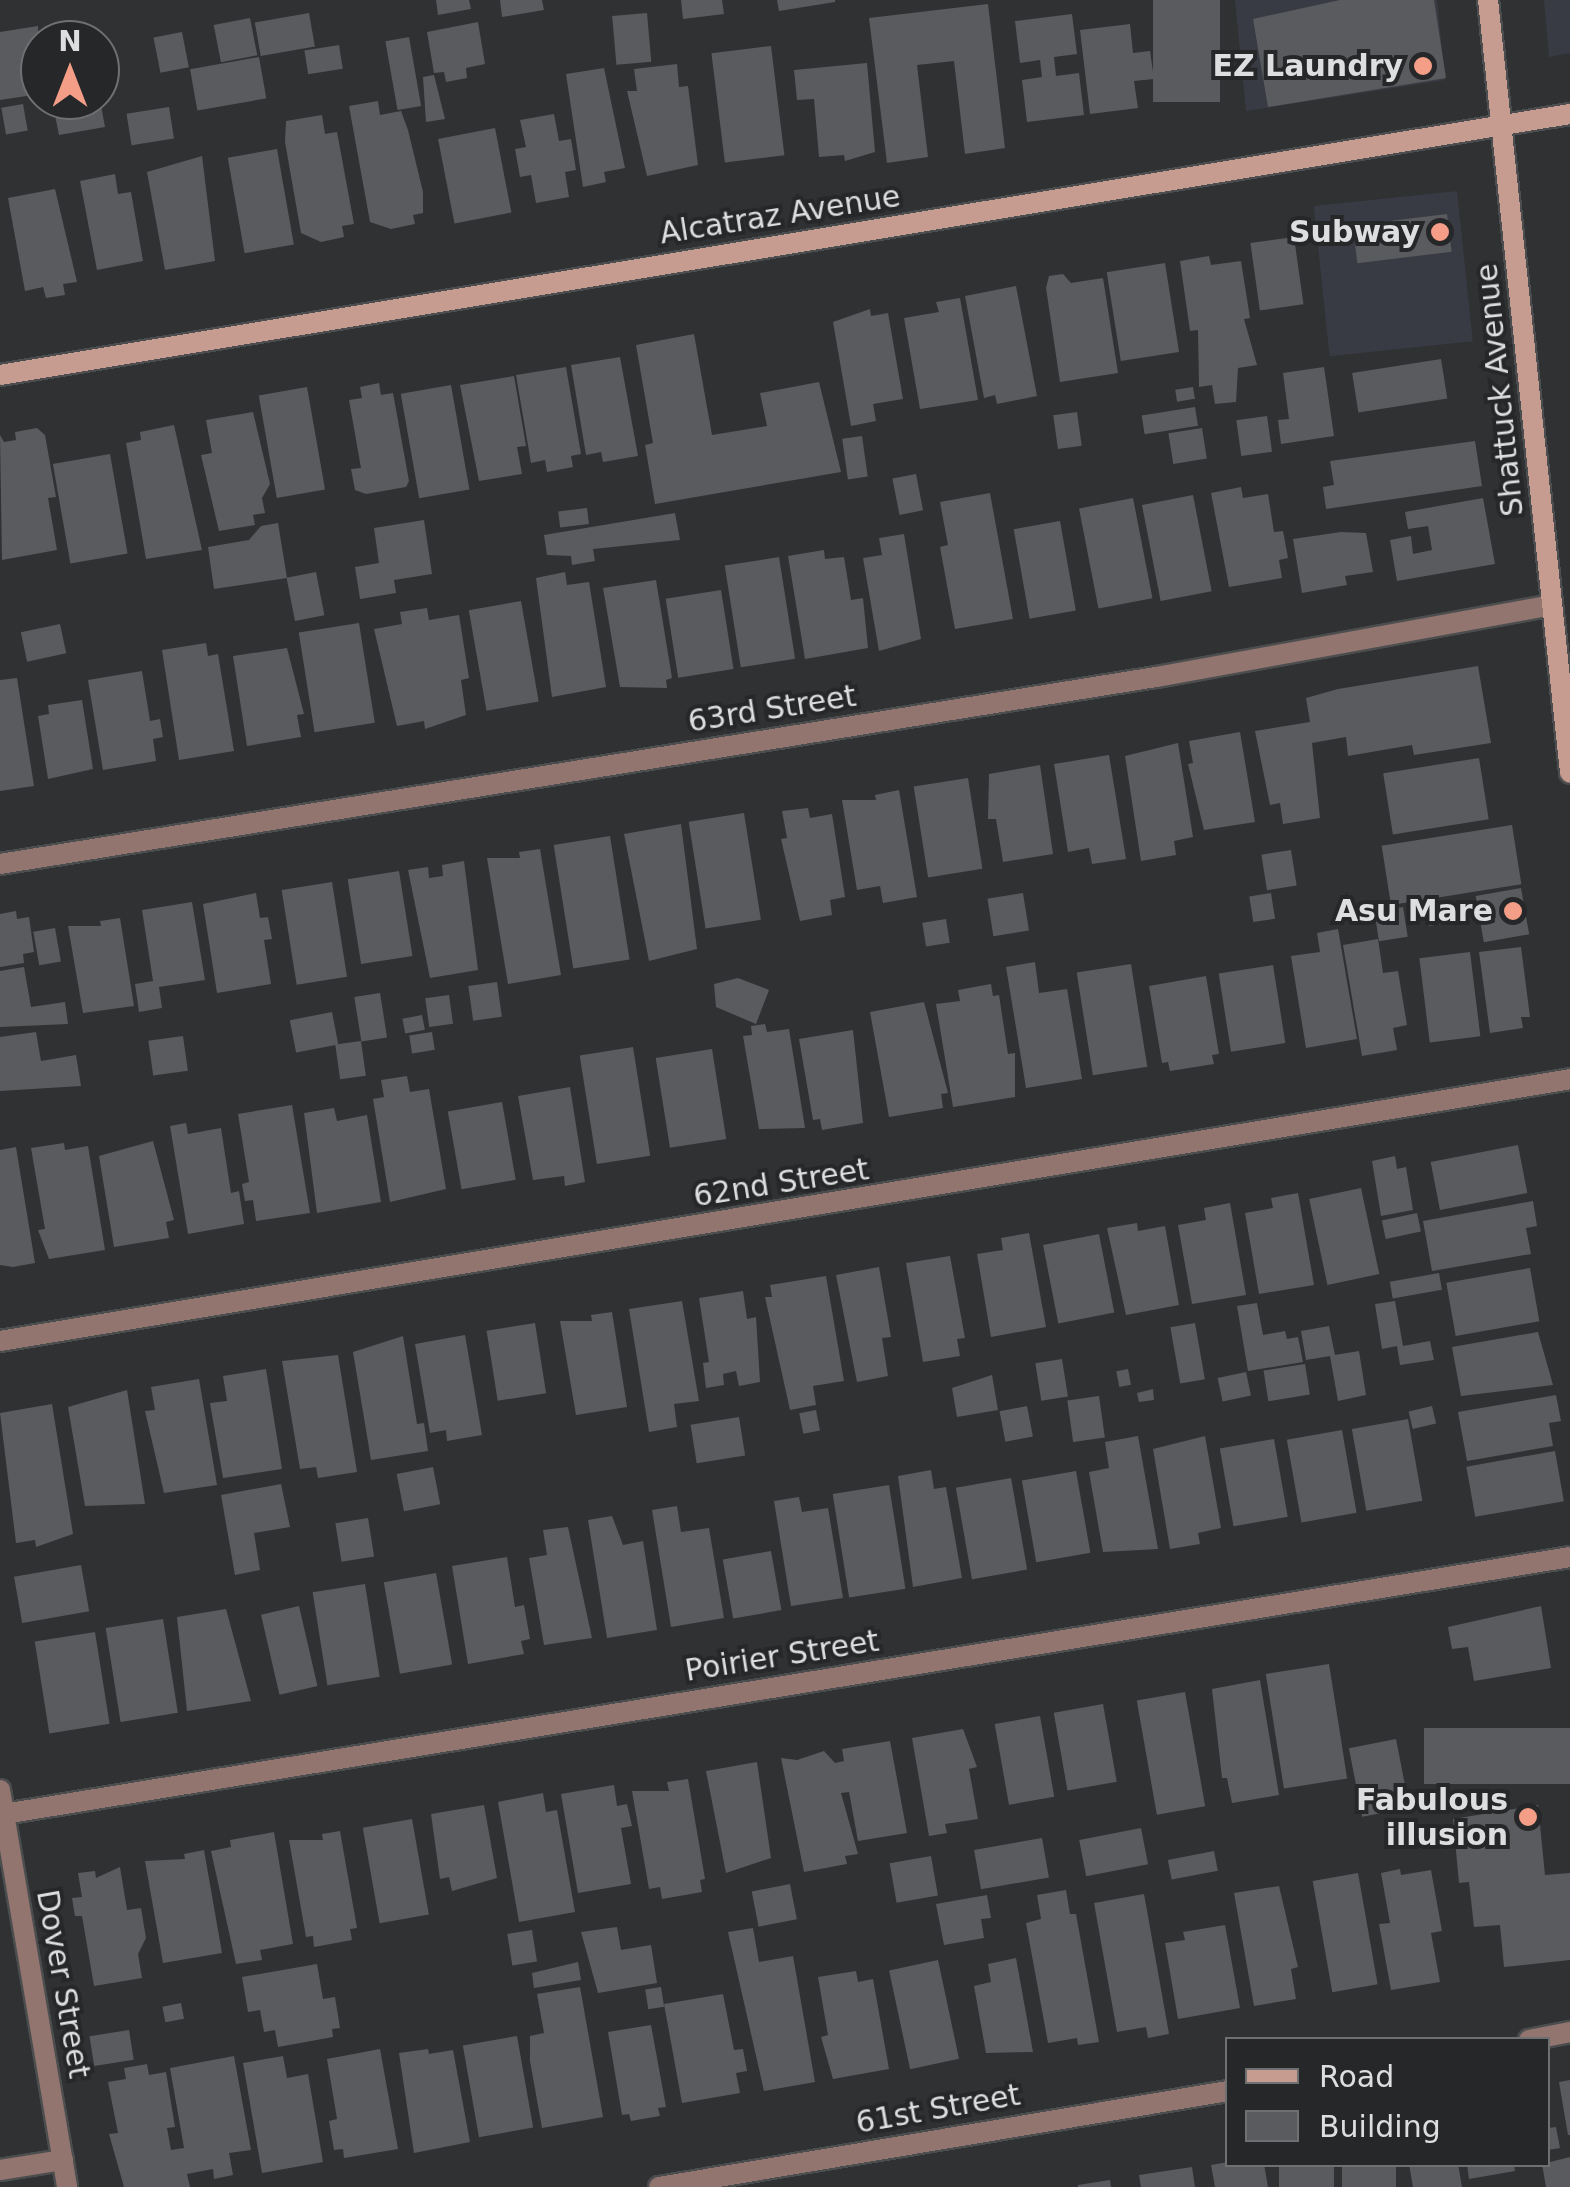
<!DOCTYPE html>
<html>
<head>
<meta charset="utf-8">
<style>
	body { margin:0 }
	#map { position:relative; width:1570px; height:2187px; overflow:hidden; background:#303133; font-family:"DejaVu Sans",sans-serif }
	div>[style] { position:absolute }
	.built>* { inset:0; background:#383b43; transform-origin:0 0 }
	.building>* { inset:0; background:#5a5b5e; transform-origin:0 0 }
	.roads { filter:drop-shadow(2px 0 #4c4d4f) drop-shadow(-2px 0 #4c4d4f) drop-shadow(0 2px #4c4d4f) drop-shadow(0 -2px #4c4d4f) }
	.street>* { height:20px; margin:-10px; padding:0 10px; transform-origin:10px; border-radius:10px; background:#91756e }
	.secondary>* { height:20px; margin:-10px; padding:0 10px; transform-origin:10px; border-radius:10px; background:#c79c90 }
	.dots>* { width:28px; height:28px; translate:-50% -50%; box-sizing:border-box; border:5px solid #262729; border-radius:50% }
	span { translate:-50% -50%; white-space:nowrap; text-align:center; line-height:1.15; -webkit-text-stroke:8px #262729; paint-order:stroke }
	.poi-label { font-size:30px; color:#dddee0; font-weight:700 }
	.right { translate:-100% -50%; text-align:right }
	.street-label { font-size:30px; color:#dddee0 }
	.legend { position:absolute; left:1225px; top:2037px; width:325px; height:130px; box-sizing:border-box; background:#262729; border:2px solid #6f7072; margin:0; padding:12px 18px; list-style:none; font-size:30px; color:#dddee0 }
	.legend li { display:flex; align-items:center; gap:20px; height:50px }
	.legend b { width:50px; border:2px solid #6f7072 }
	.north { position:absolute; left:20px; top:20px; width:100px; height:100px; box-sizing:border-box; background:#262729; border:2px solid #6f7072; border-radius:50%; rotate:0deg; font-size:28px; font-weight:700; line-height:40px; text-align:center; color:#dddee0 }
	.north::after { content:''; display:block; margin:auto; width:35px; height:45px; background:#f49e87; clip-path:polygon(50% 0,100% 100%,50% 72%,0 100%) }
</style>
</head>
<body>
<div id="map">
	<div class="built">
		<div style="clip-path:polygon(1235px 0,1437px 0,1445px 80px,1246px 111px)"></div>
		<div style="clip-path:polygon(1544px 0,1570px 0,1570px 53px,1549px 57px)"></div>
		<div style="left:1457px;top:191px;width:151px;height:144px;rotate:84deg"></div>
	</div>
	<div class="building">
		<div style="clip-path:polygon(436px 0,469px 0,471px 9px,438px 15px)"></div>
		<div style="clip-path:polygon(500px 0,542px 0,544px 10px,502px 17px)"></div>
		<div style="clip-path:polygon(681px 0,722px 0,724px 14px,683px 19px)"></div>
		<div style="clip-path:polygon(777px 0,835px 0,835px 2px,779px 11px)"></div>
		<div style="left:1153px;top:0;width:67px;height:102px"></div>
		<div style="clip-path:polygon(1340px 0,1434px 0,1446px 78px,1268px 107px,1253px 19px)"></div>
		<div style="clip-path:polygon(988px 4px,1005px 148px,965px 154px,954px 61px,917px 65px,928px 157px,887px 163px,869px 18px)"></div>
		<div style="left:309px;top:13px;width:34px;height:55px;rotate:80deg"></div>
		<div style="left:647px;top:13px;width:49px;height:35px;rotate:85deg"></div>
		<div style="clip-path:polygon(1072px 14px,1077px 54px,1054px 57px,1056px 76px,1079px 73px,1084px 115px,1027px 122px,1022px 80px,1042px 77px,1040px 60px,1020px 63px,1015px 21px)"></div>
		<div style="left:250px;top:18px;width:38px;height:37px;rotate:79deg"></div>
		<div style="clip-path:polygon(478px 22px,485px 64px,466px 68px,467px 78px,446px 82px,444px 72px,434px 73px,427px 32px)"></div>
		<div style="clip-path:polygon(1130px 24px,1133px 53px,1150px 51px,1154px 79px,1134px 81px,1138px 108px,1090px 114px,1080px 30px)"></div>
		<div style="clip-path:polygon(38px 26px,40px 94px,0 100px,0 32px)"></div>
		<div style="left:182px;top:32px;width:36px;height:29px;rotate:79deg"></div>
		<div style="left:409px;top:37px;width:70px;height:24px;rotate:80deg"></div>
		<div style="clip-path:polygon(105px 43px,111px 80px,100px 82px,100px 44px)"></div>
		<div style="left:339px;top:45px;width:24px;height:35px;rotate:81deg"></div>
		<div style="left:771px;top:46px;width:110px;height:60px;rotate:83deg"></div>
		<div style="left:259px;top:57px;width:42px;height:70px;rotate:80deg"></div>
		<div style="clip-path:polygon(867px 63px,875px 152px,845px 161px,844px 155px,819px 157px,814px 99px,797px 100px,794px 70px)"></div>
		<div style="clip-path:polygon(677px 64px,679px 87px,688px 86px,698px 165px,647px 176px,627px 91px,637px 91px,634px 69px)"></div>
		<div style="clip-path:polygon(604px 68px,625px 168px,604px 172px,606px 182px,583px 187px,566px 74px)"></div>
		<div style="clip-path:polygon(434px 75px,445px 119px,426px 122px,423px 77px)"></div>
		<div style="clip-path:polygon(52px 100px,100px 100px,105px 127px,59px 135px)"></div>
		<div style="clip-path:polygon(378px 101px,380px 115px,401px 111px,408px 130px,423px 192px,423px 213px,413px 215px,415px 224px,391px 229px,370px 222px,349px 106px)"></div>
		<div style="left:23px;top:104px;width:27px;height:22px;rotate:80deg"></div>
		<div style="left:169px;top:107px;width:32px;height:43px;rotate:81deg"></div>
		<div style="clip-path:polygon(554px 114px,559px 141px,571px 139px,576px 170px,565px 172px,569px 197px,536px 203px,531px 175px,520px 177px,515px 149px,526px 147px,520px 120px)"></div>
		<div style="clip-path:polygon(322px 115px,325px 134px,337px 132px,354px 224px,342px 226px,344px 237px,321px 242px,301px 233px,285px 142px,286px 121px)"></div>
		<div style="left:495px;top:128px;width:86px;height:58px;rotate:79deg"></div>
		<div style="left:277px;top:149px;width:97px;height:50px;rotate:80deg"></div>
		<div style="clip-path:polygon(202px 156px,215px 261px,165px 270px,147px 172px)"></div>
		<div style="clip-path:polygon(115px 174px,118px 194px,131px 192px,143px 261px,97px 270px,80px 181px)"></div>
		<div style="clip-path:polygon(55px 189px,77px 282px,63px 284px,65px 295px,46px 298px,43px 287px,25px 291px,8px 198px)"></div>
		<div style="left:1447px;top:214px;width:38px;height:95px;rotate:83deg"></div>
		<div style="left:1294px;top:237px;width:68px;height:44px;rotate:82deg"></div>
		<div style="clip-path:polygon(1209px 256px,1211px 265px,1241px 261px,1250px 318px,1244px 319px,1257px 365px,1238px 368px,1236px 402px,1215px 404px,1212px 385px,1199px 387px,1198px 330px,1190px 331px,1180px 261px)"></div>
		<div style="left:1165px;top:263px;width:90px;height:59px;rotate:81deg"></div>
		<div style="clip-path:polygon(1063px 274px,1071px 283px,1103px 278px,1118px 373px,1060px 382px,1046px 288px,1049px 276px)"></div>
		<div style="clip-path:polygon(1016px 286px,1037px 396px,997px 404px,995px 395px,984px 398px,965px 296px)"></div>
		<div style="clip-path:polygon(960px 298px,978px 400px,920px 409px,904px 318px,939px 312px,936px 302px)"></div>
		<div style="clip-path:polygon(870px 309px,871px 316px,888px 313px,903px 399px,873px 404px,876px 421px,851px 426px,833px 322px)"></div>
		<div style="clip-path:polygon(694px 334px,712px 435px,767px 426px,760px 393px,819px 382px,841px 472px,655px 504px,645px 445px,653px 443px,636px 345px)"></div>
		<div style="clip-path:polygon(620px 357px,638px 456px,603px 462px,601px 452px,586px 455px,571px 365px)"></div>
		<div style="left:1441px;top:359px;width:40px;height:90px;rotate:81deg"></div>
		<div style="clip-path:polygon(566px 367px,581px 454px,571px 456px,573px 467px,547px 472px,545px 460px,531px 463px,516px 375px)"></div>
		<div style="clip-path:polygon(1324px 367px,1334px 436px,1281px 444px,1278px 420px,1289px 419px,1283px 373px)"></div>
		<div style="clip-path:polygon(514px 376px,526px 446px,517px 447px,522px 474px,479px 481px,460px 385px)"></div>
		<div style="clip-path:polygon(379px 383px,381px 395px,393px 393px,409px 481px,406px 487px,366px 494px,355px 490px,351px 469px,361px 468px,349px 400px,362px 398px,360px 387px)"></div>
		<div style="left:451px;top:385px;width:106px;height:51px;rotate:80deg"></div>
		<div style="left:307px;top:387px;width:104px;height:49px;rotate:80deg"></div>
		<div style="left:1193px;top:387px;width:12px;height:18px;rotate:81deg"></div>
		<div style="left:1195px;top:407px;width:19px;height:54px;rotate:81deg"></div>
		<div style="clip-path:polygon(253px 412px,270px 484px,262px 498px,265px 513px,253px 515px,255px 525px,219px 531px,201px 455px,212px 453px,206px 420px)"></div>
		<div style="left:1077px;top:412px;width:34px;height:24px;rotate:82deg"></div>
		<div style="left:1267px;top:416px;width:36px;height:31px;rotate:82deg"></div>
		<div style="clip-path:polygon(174px 425px,202px 550px,146px 559px,126px 443px,141px 440px,140px 432px)"></div>
		<div style="clip-path:polygon(37px 428px,45px 435px,56px 497px,48px 498px,57px 550px,2px 560px,0 435px,4px 442px,16px 440px,15px 432px)"></div>
		<div style="left:1202px;top:428px;width:31px;height:34px;rotate:81deg"></div>
		<div style="left:862px;top:436px;width:41px;height:20px;rotate:82deg"></div>
		<div style="clip-path:polygon(1475px 441px,1482px 486px,1326px 509px,1323px 487px,1334px 485px,1330px 461px)"></div>
		<div style="left:110px;top:454px;width:101px;height:58px;rotate:80deg"></div>
		<div style="left:916px;top:474px;width:37px;height:24px;rotate:79deg"></div>
		<div style="clip-path:polygon(1241px 487px,1243px 498px,1268px 494px,1274px 532px,1283px 531px,1288px 558px,1279px 560px,1282px 578px,1229px 587px,1211px 493px)"></div>
		<div style="clip-path:polygon(990px 493px,1013px 619px,955px 629px,940px 547px,948px 545px,940px 502px)"></div>
		<div style="left:1193px;top:495px;width:98px;height:52px;rotate:79deg"></div>
		<div style="left:1133px;top:498px;width:102px;height:55px;rotate:79deg"></div>
		<div style="clip-path:polygon(1483px 498px,1495px 564px,1397px 581px,1390px 540px,1411px 536px,1413px 554px,1432px 550px,1428px 526px,1408px 529px,1405px 512px)"></div>
		<div style="left:587px;top:508px;width:16px;height:29px;rotate:83deg"></div>
		<div style="clip-path:polygon(675px 513px,680px 540px,593px 549px,595px 561px,572px 565px,571px 556px,547px 555px,544px 535px)"></div>
		<div style="clip-path:polygon(424px 520px,432px 574px,394px 580px,396px 593px,360px 599px,355px 567px,379px 563px,374px 528px)"></div>
		<div style="left:1060px;top:521px;width:91px;height:47px;rotate:80deg"></div>
		<div style="clip-path:polygon(278px 523px,287px 578px,214px 589px,208px 547px,249px 540px,261px 526px)"></div>
		<div style="clip-path:polygon(1341px 532px,1366px 533px,1373px 572px,1345px 576px,1347px 585px,1302px 593px,1293px 539px)"></div>
		<div style="clip-path:polygon(904px 534px,921px 639px,879px 651px,863px 558px,882px 555px,879px 538px)"></div>
		<div style="clip-path:polygon(824px 550px,825px 559px,844px 557px,851px 600px,863px 598px,868px 648px,805px 659px,788px 556px)"></div>
		<div style="left:779px;top:557px;width:103px;height:55px;rotate:81deg"></div>
		<div style="left:316px;top:572px;width:44px;height:30px;rotate:79deg"></div>
		<div style="clip-path:polygon(565px 572px,567px 585px,589px 582px,606px 687px,552px 697px,536px 578px)"></div>
		<div style="clip-path:polygon(656px 580px,672px 678px,666px 680px,667px 688px,620px 687px,603px 588px)"></div>
		<div style="left:721px;top:590px;width:80px;height:56px;rotate:81deg"></div>
		<div style="left:521px;top:601px;width:102px;height:53px;rotate:80deg"></div>
		<div style="clip-path:polygon(427px 608px,429px 620px,459px 615px,469px 678px,461px 680px,466px 715px,425px 729px,424px 721px,397px 726px,374px 629px,402px 624px,400px 612px)"></div>
		<div style="left:359px;top:623px;width:101px;height:61px;rotate:81deg"></div>
		<div style="left:60px;top:624px;width:30px;height:40px;rotate:78deg"></div>
		<div style="clip-path:polygon(206px 643px,208px 656px,218px 654px,234px 751px,179px 760px,162px 650px)"></div>
		<div style="clip-path:polygon(287px 648px,304px 714px,297px 715px,301px 737px,247px 746px,233px 656px)"></div>
		<div style="clip-path:polygon(1478px 666px,1491px 743px,1414px 755px,1412px 745px,1348px 756px,1346px 737px,1312px 743px,1320px 818px,1283px 824px,1280px 803px,1270px 805px,1255px 731px,1310px 722px,1306px 698px,1338px 689px)"></div>
		<div style="clip-path:polygon(142px 671px,150px 721px,160px 719px,163px 737px,153px 739px,156px 761px,103px 770px,88px 680px)"></div>
		<div style="clip-path:polygon(17px 678px,34px 786px,0 791px,0 680px)"></div>
		<div style="clip-path:polygon(82px 700px,93px 769px,48px 779px,38px 716px,49px 714px,48px 705px)"></div>
		<div style="clip-path:polygon(1240px 732px,1255px 822px,1204px 830px,1188px 764px,1193px 763px,1189px 741px)"></div>
		<div style="clip-path:polygon(1178px 743px,1193px 837px,1174px 841px,1176px 855px,1141px 861px,1125px 756px)"></div>
		<div style="clip-path:polygon(1109px 755px,1126px 859px,1092px 864px,1089px 848px,1068px 852px,1054px 764px)"></div>
		<div style="left:1479px;top:758px;width:62px;height:97px;rotate:81deg"></div>
		<div style="clip-path:polygon(1040px 765px,1053px 854px,1003px 862px,996px 819px,988px 819px,989px 774px)"></div>
		<div style="left:968px;top:778px;width:92px;height:55px;rotate:81deg"></div>
		<div style="clip-path:polygon(899px 790px,917px 897px,883px 903px,880px 886px,857px 890px,842px 800px,876px 800px,875px 795px)"></div>
		<div style="clip-path:polygon(808px 808px,810px 818px,832px 814px,845px 897px,830px 900px,832px 915px,800px 921px,781px 839px,787px 838px,782px 811px)"></div>
		<div style="left:744px;top:813px;width:108px;height:56px;rotate:81deg"></div>
		<div style="clip-path:polygon(681px 824px,697px 949px,649px 961px,624px 834px)"></div>
		<div style="left:1512px;top:825px;width:60px;height:132px;rotate:81deg"></div>
		<div style="left:610px;top:836px;width:125px;height:57px;rotate:81deg"></div>
		<div style="clip-path:polygon(540px 849px,561px 975px,508px 984px,487px 858px,520px 858px,519px 852px)"></div>
		<div style="left:1291px;top:850px;width:36px;height:30px;rotate:81deg"></div>
		<div style="clip-path:polygon(464px 861px,478px 970px,430px 978px,408px 870px,428px 867px,429px 878px,443px 876px,442px 865px)"></div>
		<div style="left:399px;top:871px;width:86px;height:52px;rotate:81deg"></div>
		<div style="left:332px;top:882px;width:96px;height:51px;rotate:81deg"></div>
		<div style="left:1521px;top:888px;width:47px;height:46px;rotate:80deg"></div>
		<div style="clip-path:polygon(256px 893px,260px 918px,268px 917px,272px 939px,264px 940px,271px 984px,217px 993px,203px 904px)"></div>
		<div style="left:1023px;top:893px;width:38px;height:36px;rotate:81deg"></div>
		<div style="left:1271px;top:893px;width:26px;height:22px;rotate:81deg"></div>
		<div style="clip-path:polygon(192px 902px,205px 980px,159px 987px,162px 1008px,139px 1012px,135px 984px,153px 981px,142px 910px)"></div>
		<div style="left:1448px;top:902px;width:21px;height:22px;rotate:82deg"></div>
		<div style="left:1403px;top:907px;width:30px;height:29px;rotate:81deg"></div>
		<div style="clip-path:polygon(16px 911px,17px 919px,29px 917px,34px 952px,23px 954px,24px 963px,0 967px,0 914px)"></div>
		<div style="clip-path:polygon(120px 918px,134px 1006px,83px 1013px,68px 926px,101px 926px,100px 921px)"></div>
		<div style="left:946px;top:919px;width:24px;height:24px;rotate:81deg"></div>
		<div style="left:55px;top:928px;width:34px;height:22px;rotate:80deg"></div>
		<div style="clip-path:polygon(1338px 929px,1357px 1039px,1306px 1048px,1291px 956px,1320px 952px,1317px 933px)"></div>
		<div style="clip-path:polygon(1378px 939px,1383px 973px,1398px 971px,1407px 1025px,1393px 1028px,1397px 1050px,1362px 1056px,1343px 945px)"></div>
		<div style="clip-path:polygon(1521px 947px,1530px 1017px,1521px 1017px,1523px 1028px,1490px 1033px,1479px 952px)"></div>
		<div style="left:1470px;top:952px;width:85px;height:51px;rotate:83deg"></div>
		<div style="clip-path:polygon(1035px 962px,1039px 993px,1067px 989px,1082px 1079px,1026px 1088px,1006px 967px)"></div>
		<div style="left:1131px;top:964px;width:104px;height:55px;rotate:81deg"></div>
		<div style="left:1273px;top:965px;width:79px;height:55px;rotate:81deg"></div>
		<div style="clip-path:polygon(24px 967px,31px 1007px,65px 1002px,68px 1024px,0 1027px,0 971px)"></div>
		<div style="clip-path:polygon(1206px 976px,1219px 1054px,1212px 1055px,1214px 1064px,1170px 1071px,1168px 1062px,1162px 1063px,1149px 986px)"></div>
		<div style="clip-path:polygon(738px 978px,769px 990px,756px 1024px,716px 1007px,714px 984px)"></div>
		<div style="left:497px;top:982px;width:35px;height:29px;rotate:82deg"></div>
		<div style="clip-path:polygon(991px 984px,993px 996px,999px 995px,1008px 1054px,1015px 1053px,1015px 1097px,953px 1107px,936px 1004px,960px 1001px,958px 990px)"></div>
		<div style="left:380px;top:993px;width:45px;height:26px;rotate:81deg"></div>
		<div style="left:449px;top:995px;width:29px;height:24px;rotate:82deg"></div>
		<div style="clip-path:polygon(924px 1002px,948px 1093px,941px 1094px,943px 1108px,889px 1117px,870px 1012px)"></div>
		<div style="left:332px;top:1012px;width:33px;height:43px;rotate:79deg"></div>
		<div style="left:422px;top:1015px;width:15px;height:20px;rotate:79deg"></div>
		<div style="clip-path:polygon(765px 1024px,767px 1032px,789px 1029px,805px 1128px,759px 1129px,743px 1036px,752px 1035px,751px 1026px)"></div>
		<div style="clip-path:polygon(853px 1030px,863px 1123px,822px 1130px,820px 1119px,813px 1120px,799px 1039px)"></div>
		<div style="clip-path:polygon(36px 1032px,41px 1061px,76px 1055px,81px 1086px,0 1091px,0 1037px)"></div>
		<div style="left:432px;top:1032px;width:18px;height:23px;rotate:81deg"></div>
		<div style="left:183px;top:1036px;width:35px;height:35px;rotate:82deg"></div>
		<div style="left:361px;top:1041px;width:35px;height:26px;rotate:82deg"></div>
		<div style="left:633px;top:1047px;width:110px;height:54px;rotate:81deg"></div>
		<div style="left:712px;top:1049px;width:91px;height:57px;rotate:81deg"></div>
		<div style="clip-path:polygon(407px 1076px,410px 1092px,429px 1089px,446px 1189px,390px 1202px,373px 1099px,384px 1097px,381px 1080px)"></div>
		<div style="clip-path:polygon(570px 1087px,585px 1182px,565px 1186px,564px 1176px,533px 1180px,518px 1096px)"></div>
		<div style="left:502px;top:1102px;width:79px;height:55px;rotate:80deg"></div>
		<div style="clip-path:polygon(292px 1105px,310px 1213px,256px 1221px,253px 1200px,245px 1201px,242px 1184px,249px 1182px,238px 1114px)"></div>
		<div style="clip-path:polygon(334px 1108px,337px 1121px,367px 1115px,381px 1202px,317px 1213px,304px 1113px)"></div>
		<div style="clip-path:polygon(186px 1123px,188px 1134px,221px 1128px,231px 1193px,239px 1191px,244px 1224px,188px 1234px,170px 1126px)"></div>
		<div style="clip-path:polygon(153px 1141px,174px 1220px,166px 1222px,169px 1238px,114px 1247px,99px 1156px)"></div>
		<div style="clip-path:polygon(64px 1143px,65px 1150px,88px 1146px,105px 1250px,49px 1259px,38px 1230px,45px 1229px,31px 1148px)"></div>
		<div style="left:1518px;top:1145px;width:49px;height:89px;rotate:79deg"></div>
		<div style="clip-path:polygon(16px 1147px,35px 1263px,13px 1267px,0 1265px,0 1150px)"></div>
		<div style="clip-path:polygon(1395px 1156px,1397px 1169px,1406px 1167px,1413px 1210px,1381px 1216px,1372px 1161px)"></div>
		<div style="left:1361px;top:1188px;width:88px;height:53px;rotate:78deg"></div>
		<div style="clip-path:polygon(1298px 1193px,1314px 1285px,1259px 1294px,1245px 1213px,1273px 1208px,1271px 1198px)"></div>
		<div style="clip-path:polygon(1533px 1201px,1537px 1226px,1526px 1228px,1531px 1254px,1432px 1271px,1423px 1221px)"></div>
		<div style="clip-path:polygon(1230px 1203px,1246px 1295px,1192px 1304px,1178px 1225px,1206px 1220px,1204px 1208px)"></div>
		<div style="left:1417px;top:1213px;width:19px;height:36px;rotate:78deg"></div>
		<div style="clip-path:polygon(1137px 1223px,1138px 1231px,1165px 1226px,1179px 1305px,1126px 1315px,1107px 1228px)"></div>
		<div style="clip-path:polygon(1029px 1233px,1046px 1327px,991px 1337px,977px 1254px,1003px 1250px,1001px 1238px)"></div>
		<div style="left:1099px;top:1234px;width:80px;height:57px;rotate:79deg"></div>
		<div style="clip-path:polygon(950px 1256px,965px 1338px,957px 1339px,960px 1356px,923px 1362px,906px 1263px)"></div>
		<div style="clip-path:polygon(879px 1267px,891px 1337px,882px 1338px,888px 1376px,857px 1382px,836px 1275px)"></div>
		<div style="left:1530px;top:1268px;width:54px;height:85px;rotate:80deg"></div>
		<div style="left:1439px;top:1273px;width:17px;height:50px;rotate:80deg"></div>
		<div style="clip-path:polygon(826px 1276px,844px 1381px,813px 1386px,816px 1405px,790px 1410px,765px 1297px,772px 1297px,770px 1285px)"></div>
		<div style="clip-path:polygon(743px 1291px,747px 1319px,756px 1317px,760px 1382px,739px 1386px,736px 1371px,723px 1374px,724px 1385px,706px 1388px,703px 1363px,709px 1362px,699px 1298px)"></div>
		<div style="clip-path:polygon(682px 1301px,699px 1401px,674px 1404px,677px 1427px,649px 1432px,629px 1309px)"></div>
		<div style="clip-path:polygon(1395px 1301px,1403px 1346px,1430px 1341px,1434px 1360px,1400px 1365px,1397px 1346px,1382px 1349px,1375px 1304px)"></div>
		<div style="clip-path:polygon(1257px 1303px,1263px 1335px,1285px 1331px,1287px 1339px,1298px 1337px,1303px 1362px,1248px 1371px,1237px 1306px)"></div>
		<div style="clip-path:polygon(612px 1312px,627px 1407px,576px 1415px,560px 1321px,592px 1321px,591px 1315px)"></div>
		<div style="left:535px;top:1323px;width:71px;height:49px;rotate:81deg"></div>
		<div style="left:1195px;top:1323px;width:57px;height:25px;rotate:80deg"></div>
		<div style="clip-path:polygon(1329px 1326px,1335px 1355px,1359px 1351px,1366px 1395px,1338px 1401px,1330px 1356px,1306px 1360px,1301px 1331px)"></div>
		<div style="clip-path:polygon(1538px 1332px,1553px 1385px,1461px 1396px,1452px 1347px)"></div>
		<div style="clip-path:polygon(465px 1335px,482px 1435px,447px 1441px,446px 1430px,430px 1433px,415px 1344px)"></div>
		<div style="clip-path:polygon(403px 1336px,417px 1424px,424px 1423px,428px 1451px,371px 1460px,353px 1352px)"></div>
		<div style="clip-path:polygon(338px 1355px,357px 1472px,318px 1478px,316px 1467px,300px 1469px,282px 1361px)"></div>
		<div style="left:1062px;top:1359px;width:38px;height:27px;rotate:81deg"></div>
		<div style="left:1305px;top:1364px;width:31px;height:42px;rotate:81deg"></div>
		<div style="clip-path:polygon(266px 1369px,282px 1469px,223px 1478px,210px 1403px,227px 1401px,223px 1376px)"></div>
		<div style="left:1128px;top:1369px;width:16px;height:12px;rotate:79deg"></div>
		<div style="left:1246px;top:1372px;width:24px;height:29px;rotate:78deg"></div>
		<div style="clip-path:polygon(992px 1375px,998px 1410px,957px 1417px,952px 1388px)"></div>
		<div style="clip-path:polygon(199px 1379px,217px 1485px,164px 1493px,145px 1411px,155px 1410px,151px 1387px)"></div>
		<div style="clip-path:polygon(1153px 1389px,1154px 1400px,1139px 1402px,1137px 1393px)"></div>
		<div style="clip-path:polygon(127px 1390px,145px 1504px,85px 1506px,68px 1407px)"></div>
		<div style="clip-path:polygon(1556px 1395px,1561px 1421px,1549px 1423px,1553px 1446px,1467px 1461px,1458px 1412px)"></div>
		<div style="left:1099px;top:1396px;width:42px;height:32px;rotate:82deg"></div>
		<div style="clip-path:polygon(52px 1404px,73px 1534px,36px 1547px,35px 1540px,16px 1543px,0 1413px)"></div>
		<div style="left:1027px;top:1406px;width:31px;height:28px;rotate:79deg"></div>
		<div style="left:1432px;top:1406px;width:18px;height:24px;rotate:77deg"></div>
		<div style="left:816px;top:1410px;width:21px;height:17px;rotate:79deg"></div>
		<div style="left:739px;top:1417px;width:39px;height:49px;rotate:81deg"></div>
		<div style="left:1408px;top:1419px;width:83px;height:57px;rotate:80deg"></div>
		<div style="left:1342px;top:1430px;width:84px;height:56px;rotate:80deg"></div>
		<div style="clip-path:polygon(1138px 1436px,1158px 1549px,1103px 1552px,1089px 1472px,1109px 1468px,1105px 1442px)"></div>
		<div style="clip-path:polygon(1205px 1436px,1221px 1528px,1198px 1533px,1200px 1544px,1170px 1549px,1153px 1449px)"></div>
		<div style="left:1274px;top:1439px;width:79px;height:55px;rotate:80deg"></div>
		<div style="left:1555px;top:1451px;width:51px;height:90px;rotate:80deg"></div>
		<div style="left:433px;top:1467px;width:38px;height:37px;rotate:79deg"></div>
		<div style="clip-path:polygon(931px 1470px,934px 1489px,946px 1487px,962px 1578px,913px 1587px,898px 1476px)"></div>
		<div style="left:1076px;top:1471px;width:83px;height:55px;rotate:80deg"></div>
		<div style="left:1011px;top:1478px;width:93px;height:56px;rotate:80deg"></div>
		<div style="clip-path:polygon(281px 1484px,290px 1527px,254px 1533px,260px 1570px,235px 1575px,221px 1495px)"></div>
		<div style="left:889px;top:1485px;width:105px;height:57px;rotate:81deg"></div>
		<div style="clip-path:polygon(799px 1497px,802px 1512px,828px 1508px,843px 1598px,791px 1606px,774px 1501px)"></div>
		<div style="clip-path:polygon(677px 1506px,681px 1532px,709px 1528px,724px 1618px,671px 1627px,652px 1510px)"></div>
		<div style="clip-path:polygon(612px 1516px,623px 1545px,643px 1541px,657px 1630px,607px 1638px,588px 1520px)"></div>
		<div style="left:368px;top:1518px;width:39px;height:33px;rotate:81deg"></div>
		<div style="clip-path:polygon(568px 1527px,592px 1638px,544px 1645px,529px 1558px,547px 1555px,543px 1530px)"></div>
		<div style="left:771px;top:1551px;width:60px;height:49px;rotate:80deg"></div>
		<div style="clip-path:polygon(507px 1557px,515px 1607px,524px 1605px,530px 1639px,521px 1641px,524px 1654px,468px 1664px,452px 1566px)"></div>
		<div style="left:81px;top:1565px;width:47px;height:68px;rotate:80deg"></div>
		<div style="left:436px;top:1573px;width:93px;height:53px;rotate:80deg"></div>
		<div style="left:365px;top:1584px;width:94px;height:53px;rotate:81deg"></div>
		<div style="left:299px;top:1606px;width:82px;height:39px;rotate:77deg"></div>
		<div style="clip-path:polygon(1541px 1606px,1551px 1668px,1474px 1681px,1468px 1647px,1452px 1649px,1448px 1627px)"></div>
		<div style="clip-path:polygon(226px 1609px,251px 1701px,187px 1711px,177px 1617px)"></div>
		<div style="left:163px;top:1619px;width:95px;height:58px;rotate:81deg"></div>
		<div style="left:95px;top:1632px;width:93px;height:61px;rotate:81deg"></div>
		<div style="left:1329px;top:1664px;width:116px;height:64px;rotate:81deg"></div>
		<div style="clip-path:polygon(1260px 1680px,1279px 1795px,1232px 1803px,1227px 1778px,1222px 1778px,1212px 1689px)"></div>
		<div style="left:1185px;top:1692px;width:116px;height:49px;rotate:80deg"></div>
		<div style="left:1103px;top:1704px;width:79px;height:50px;rotate:80deg"></div>
		<div style="left:1040px;top:1716px;width:82px;height:46px;rotate:80deg"></div>
		<div style="left:1570px;top:1728px;width:56px;height:146px;rotate:90deg"></div>
		<div style="clip-path:polygon(963px 1729px,977px 1767px,969px 1769px,978px 1819px,945px 1824px,947px 1833px,929px 1836px,912px 1738px)"></div>
		<div style="left:1396px;top:1739px;width:70px;height:48px;rotate:79deg"></div>
		<div style="clip-path:polygon(890px 1741px,907px 1833px,858px 1841px,849px 1792px,841px 1793px,858px 1854px,845px 1856px,847px 1864px,804px 1872px,781px 1758px,797px 1760px,824px 1751px,835px 1763px,844px 1761px,842px 1749px)"></div>
		<div style="clip-path:polygon(757px 1762px,771px 1858px,726px 1873px,706px 1771px)"></div>
		<div style="clip-path:polygon(688px 1779px,705px 1879px,700px 1880px,702px 1892px,662px 1899px,660px 1887px,649px 1889px,632px 1791px,669px 1791px,667px 1782px)"></div>
		<div style="clip-path:polygon(614px 1785px,617px 1806px,627px 1804px,632px 1826px,621px 1828px,631px 1884px,578px 1893px,561px 1794px)"></div>
		<div style="clip-path:polygon(543px 1793px,546px 1812px,557px 1810px,575px 1912px,519px 1922px,498px 1802px)"></div>
		<div style="clip-path:polygon(484px 1805px,497px 1878px,452px 1891px,449px 1877px,440px 1879px,431px 1814px)"></div>
		<div style="clip-path:polygon(1538px 1805px,1545px 1875px,1570px 1873px,1570px 1960px,1504px 1967px,1500px 1925px,1474px 1927px,1469px 1882px,1459px 1883px,1453px 1819px)"></div>
		<div style="left:412px;top:1819px;width:97px;height:50px;rotate:80deg"></div>
		<div style="left:1141px;top:1828px;width:37px;height:63px;rotate:79deg"></div>
		<div style="clip-path:polygon(340px 1831px,357px 1928px,350px 1929px,352px 1940px,314px 1947px,313px 1936px,306px 1937px,289px 1840px,323px 1840px,322px 1834px)"></div>
		<div style="clip-path:polygon(274px 1832px,293px 1944px,260px 1950px,262px 1960px,236px 1964px,211px 1851px,231px 1847px,230px 1840px)"></div>
		<div style="left:1042px;top:1838px;width:40px;height:69px;rotate:80deg"></div>
		<div style="clip-path:polygon(204px 1850px,222px 1953px,163px 1963px,145px 1861px,185px 1859px,184px 1854px)"></div>
		<div style="left:1214px;top:1851px;width:20px;height:47px;rotate:79deg"></div>
		<div style="left:931px;top:1856px;width:40px;height:42px;rotate:80deg"></div>
		<div style="clip-path:polygon(120px 1867px,127px 1910px,141px 1908px,146px 1938px,138px 1954px,142px 1978px,94px 1986px,82px 1916px,75px 1916px,72px 1898px,82px 1897px,78px 1873px,95px 1871px,96px 1878px)"></div>
		<div style="clip-path:polygon(1400px 1869px,1401px 1875px,1431px 1870px,1442px 1931px,1431px 1933px,1440px 1982px,1391px 1990px,1379px 1924px,1390px 1923px,1381px 1873px)"></div>
		<div style="left:1358px;top:1873px;width:113px;height:46px;rotate:80deg"></div>
		<div style="left:790px;top:1884px;width:36px;height:39px;rotate:79deg"></div>
		<div style="clip-path:polygon(1279px 1886px,1298px 1967px,1291px 1969px,1296px 1999px,1254px 2006px,1234px 1893px)"></div>
		<div style="clip-path:polygon(1066px 1890px,1070px 1914px,1076px 1914px,1099px 2042px,1078px 2045px,1077px 2038px,1048px 2043px,1026px 1923px,1041px 1919px,1037px 1895px)"></div>
		<div style="clip-path:polygon(1144px 1894px,1169px 2034px,1148px 2038px,1146px 2027px,1117px 2032px,1094px 1903px)"></div>
		<div style="clip-path:polygon(987px 1895px,991px 1918px,981px 1919px,984px 1938px,944px 1945px,936px 1904px)"></div>
		<div style="clip-path:polygon(1225px 1925px,1240px 2008px,1178px 2019px,1165px 1943px,1185px 1940px,1183px 1932px)"></div>
		<div style="clip-path:polygon(617px 1927px,621px 1950px,651px 1945px,657px 1983px,598px 1993px,581px 1932px)"></div>
		<div style="clip-path:polygon(753px 1928px,759px 1962px,793px 1956px,815px 2082px,764px 2091px,728px 1932px)"></div>
		<div style="left:532px;top:1930px;width:32px;height:25px;rotate:81deg"></div>
		<div style="clip-path:polygon(1016px 1958px,1033px 2052px,986px 2053px,974px 1986px,991px 1982px,988px 1964px)"></div>
		<div style="left:938px;top:1960px;width:101px;height:50px;rotate:78deg"></div>
		<div style="clip-path:polygon(578px 1962px,581px 1980px,534px 1988px,532px 1973px)"></div>
		<div style="clip-path:polygon(317px 1964px,323px 1999px,335px 1997px,340px 2028px,332px 2029px,333px 2037px,278px 2047px,275px 2030px,264px 2032px,260px 2010px,248px 2012px,242px 1977px)"></div>
		<div style="clip-path:polygon(856px 1971px,858px 1982px,873px 1979px,889px 2069px,833px 2079px,821px 2037px,828px 2035px,818px 1977px)"></div>
		<div style="clip-path:polygon(580px 1987px,603px 2117px,542px 2128px,530px 2061px,530px 2036px,544px 2033px,537px 1994px)"></div>
		<div style="left:661px;top:1987px;width:20px;height:16px;rotate:81deg"></div>
		<div style="clip-path:polygon(723px 1994px,734px 2050px,743px 2049px,747px 2071px,736px 2073px,740px 2093px,682px 2103px,664px 2004px)"></div>
		<div style="left:181px;top:2003px;width:16px;height:19px;rotate:79deg"></div>
		<div style="clip-path:polygon(651px 2025px,666px 2107px,658px 2108px,660px 2116px,631px 2121px,629px 2114px,622px 2115px,608px 2032px)"></div>
		<div style="left:129px;top:2030px;width:30px;height:40px;rotate:81deg"></div>
		<div style="left:517px;top:2036px;width:93px;height:55px;rotate:80deg"></div>
		<div style="clip-path:polygon(380px 2049px,398px 2149px,344px 2158px,343px 2149px,334px 2150px,329px 2121px,337px 2119px,327px 2059px)"></div>
		<div style="clip-path:polygon(428px 2049px,429px 2054px,453px 2050px,470px 2142px,414px 2153px,399px 2053px)"></div>
		<div style="clip-path:polygon(234px 2056px,251px 2150px,229px 2153px,233px 2175px,214px 2179px,213px 2169px,187px 2174px,190px 2187px,124px 2187px,109px 2134px,118px 2133px,108px 2082px,126px 2079px,124px 2068px,147px 2064px,149px 2075px,166px 2072px,175px 2127px,167px 2128px,171px 2150px,184px 2148px,170px 2068px)"></div>
		<div style="clip-path:polygon(283px 2056px,287px 2078px,308px 2074px,323px 2162px,262px 2173px,243px 2063px)"></div>
		<div style="clip-path:polygon(1570px 2080px,1570px 2135px,1568px 2135px,1559px 2082px)"></div>
		<div style="clip-path:polygon(1556px 2127px,1560px 2148px,1548px 2150px,1548px 2128px)"></div>
		<div style="clip-path:polygon(1570px 2157px,1570px 2187px,1546px 2187px,1542px 2164px)"></div>
		<div style="clip-path:polygon(1228px 2162px,1264px 2164px,1268px 2187px,1215px 2187px,1211px 2165px)"></div>
		<div style="left:1279px;top:2164px;width:55px;height:23px"></div>
		<div style="left:1342px;top:2164px;width:54px;height:23px"></div>
		<div style="clip-path:polygon(1409px 2164px,1458px 2164px,1462px 2187px,1413px 2187px)"></div>
		<div style="clip-path:polygon(1467px 2164px,1514px 2164px,1515px 2171px,1469px 2179px)"></div>
		<div style="clip-path:polygon(1192px 2167px,1195px 2187px,1141px 2187px,1139px 2175px)"></div>
		<div style="clip-path:polygon(1110px 2180px,1111px 2187px,1078px 2187px,1078px 2185px)"></div>
	</div>
	<div class="roads">
		<div class="street">
			<div style="left:0;top:864px;width:1171px;rotate:-9.19deg"></div>
			<div style="left:1156px;top:677px;width:402px;rotate:-10.3deg"></div>
			<div style="left:0;top:1341px;width:1592px;rotate:-9.47deg"></div>
			<div style="left:0;top:1790px;width:403px;rotate:80.4deg"></div>
			<div style="left:4px;top:1814px;width:1587px;rotate:-9.32deg"></div>
			<div style="left:1529px;top:2040px;width:42px;rotate:-11deg"></div>
			<div style="left:0;top:2170px;width:64px;rotate:-9deg"></div>
			<div style="left:659px;top:2187px;width:577px;rotate:-9.58deg"></div>
		</div>
		<div class="secondary">
			<div style="left:1488px;top:0;width:777px;rotate:83.94deg"></div>
			<div style="left:0;top:375px;width:1592px;rotate:-9.44deg"></div>
		</div>
	</div>
	<div class="dots">
		<div style="left:1423px;top:66px;background:#f49e87"></div>
		<div style="left:1440px;top:232px;background:#f49e87"></div>
		<div style="left:1513px;top:911px;background:#f49e87"></div>
		<div style="left:1528px;top:1817px;background:#f49e87"></div>
	</div>
	<div class="poi-label">
		<span class="right" style="left:1403px;top:66px">EZ Laundry</span>
		<span class="right" style="left:1420px;top:232px">Subway</span>
		<span class="right" style="left:1493px;top:911px">Asu Mare</span>
		<span class="right" style="left:1508px;top:1817px">Fabulous<br>illusion</span>
	</div>
	<div class="street-label">
		<span style="left:780px;top:215px;rotate:-9deg">Alcatraz Avenue</span>
		<span style="left:1500px;top:390px;rotate:-96deg">Shattuck Avenue</span>
		<span style="left:772px;top:709px;rotate:-9deg">63rd Street</span>
		<span style="left:781px;top:1183px;rotate:-9deg">62nd Street</span>
		<span style="left:782px;top:1656px;rotate:-9deg">Poirier Street</span>
		<span style="left:63px;top:1984px;rotate:80deg">Dover Street</span>
		<span style="left:938px;top:2109px;rotate:-10deg">61st Street</span>
	</div>
	<ul class="legend">
	<li><b style="height:12px;background:#c79c90"></b>Road</li>
	<li><b style="height:28px;background:#5a5b5e"></b>Building</li>
	</ul>
	<div class="north">N</div>
</div>
</body>
</html>
